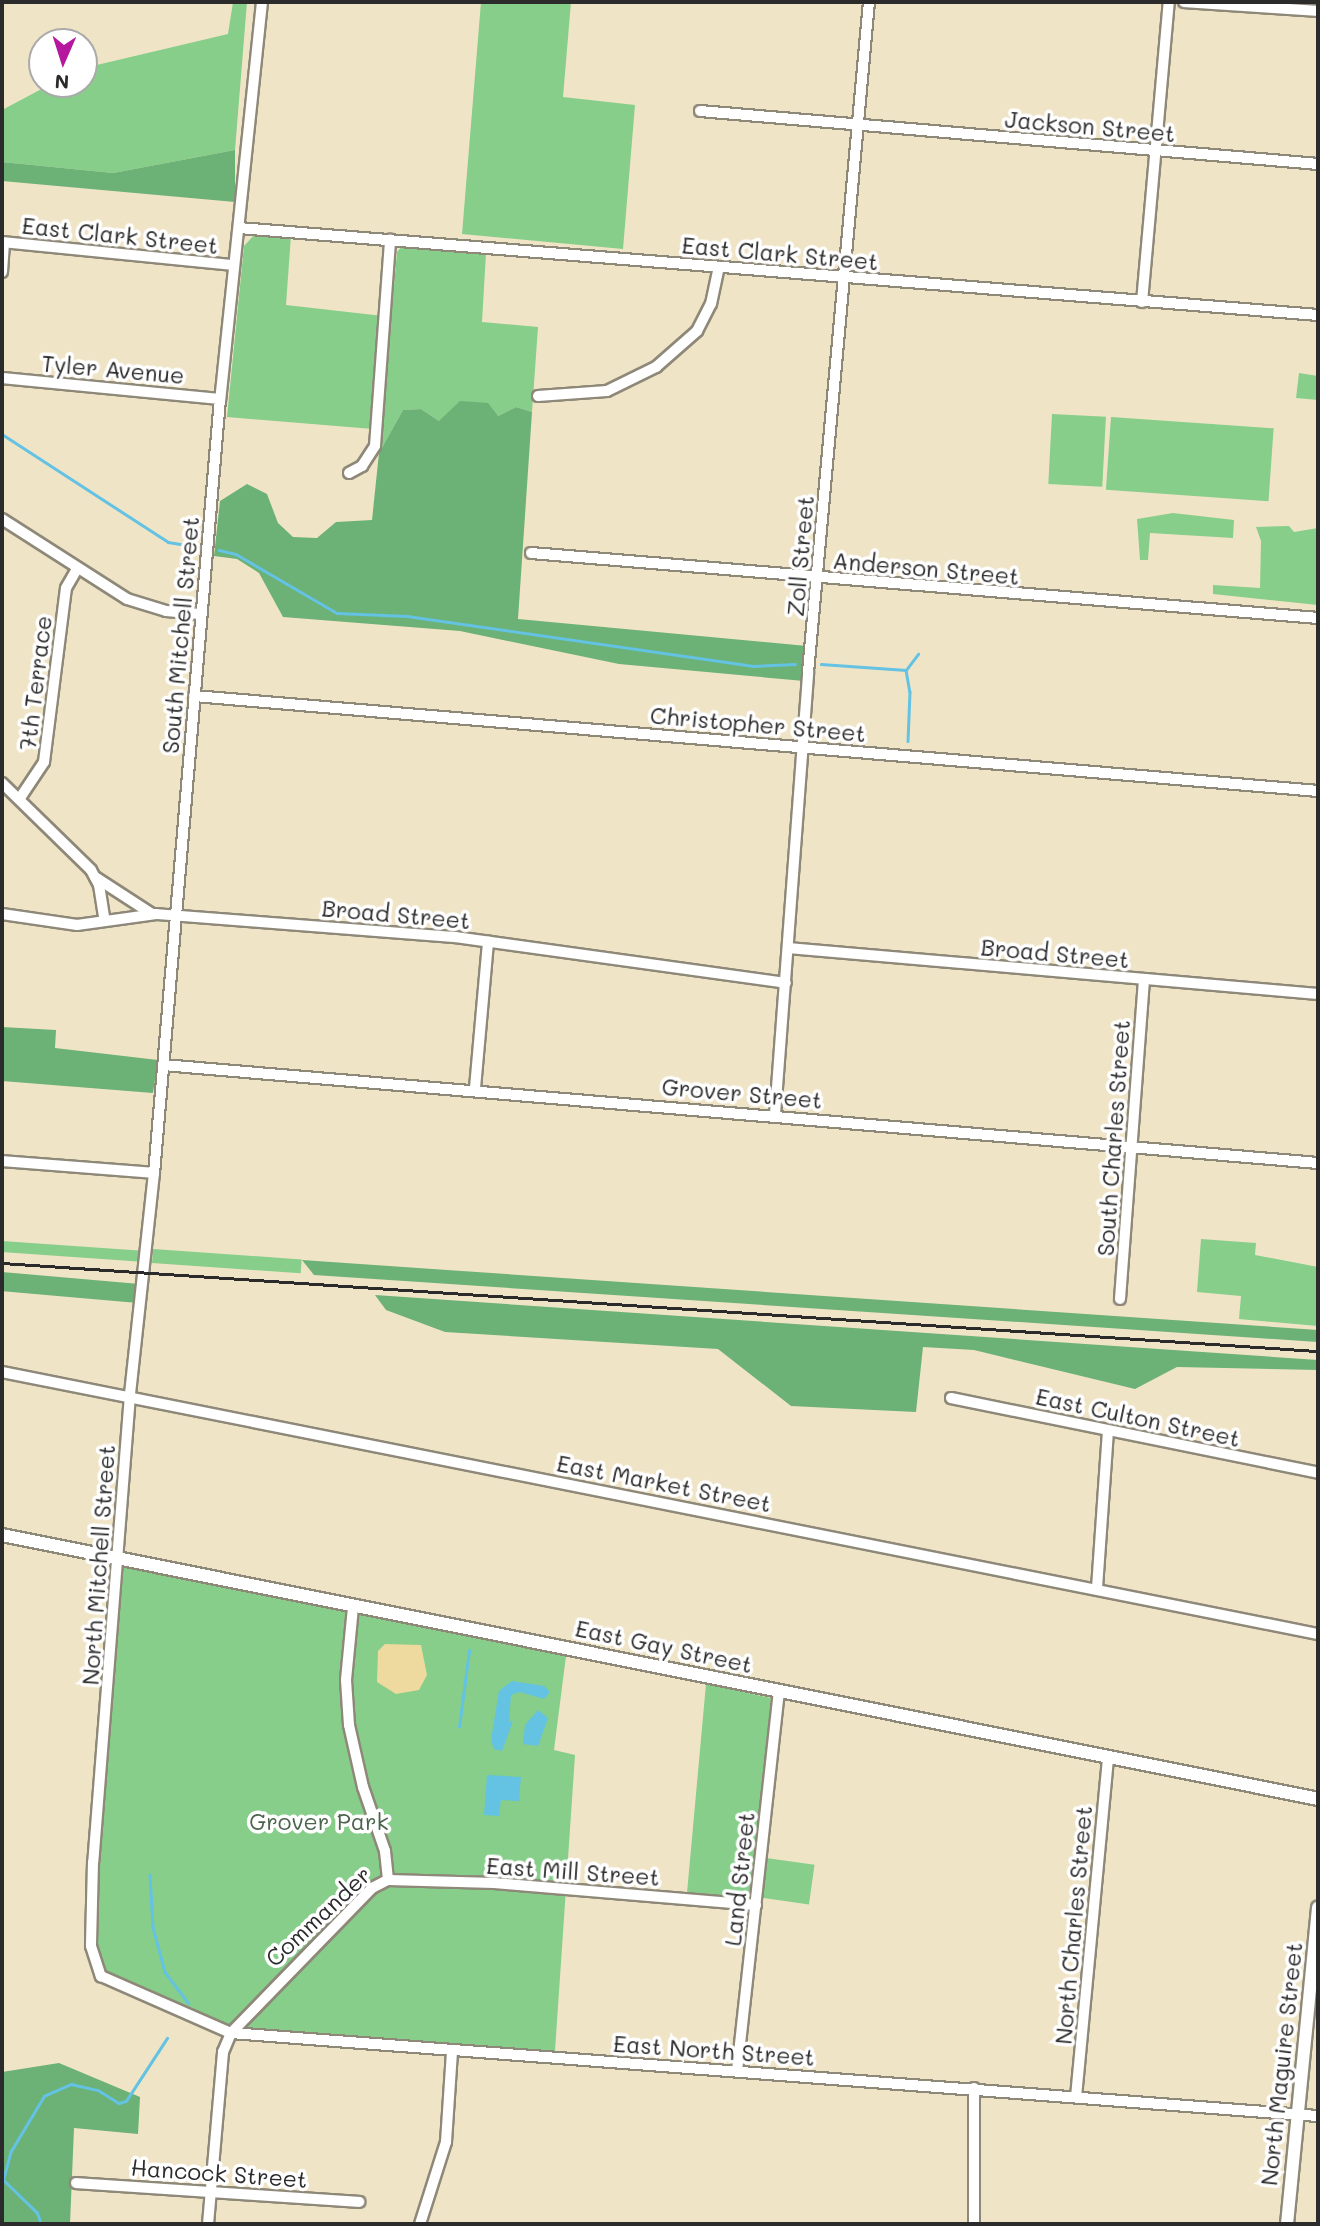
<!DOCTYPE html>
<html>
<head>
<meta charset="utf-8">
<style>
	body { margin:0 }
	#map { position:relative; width:1320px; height:2226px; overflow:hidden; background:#f0e4c7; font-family:Mali,sans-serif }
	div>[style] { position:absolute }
	.green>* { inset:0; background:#86ce8a; transform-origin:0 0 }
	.forest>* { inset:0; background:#6cb176; transform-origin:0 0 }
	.sand>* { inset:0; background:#eeda9e }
	.water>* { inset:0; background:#64c2e3 }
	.stream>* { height:2.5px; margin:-1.25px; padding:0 1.25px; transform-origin:1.25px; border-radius:1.25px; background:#64c2e3 }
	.roads { filter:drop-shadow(2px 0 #8e8879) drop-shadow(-2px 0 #8e8879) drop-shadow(0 2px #8e8879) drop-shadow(0 -2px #8e8879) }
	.minor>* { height:10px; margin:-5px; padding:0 5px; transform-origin:5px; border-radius:5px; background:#fff }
	.major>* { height:12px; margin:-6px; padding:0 6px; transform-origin:6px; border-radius:6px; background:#fff }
	.rail>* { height:2.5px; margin:-1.25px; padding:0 1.25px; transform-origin:1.25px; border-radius:1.25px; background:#2b2b2b }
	span { translate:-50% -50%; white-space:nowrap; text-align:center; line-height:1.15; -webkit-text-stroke:7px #fff; paint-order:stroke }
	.street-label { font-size:23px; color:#2b2b2b }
	.park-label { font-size:23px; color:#4b644c }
	.frame { position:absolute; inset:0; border:4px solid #2b2b2b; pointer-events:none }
	.north { position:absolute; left:28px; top:28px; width:70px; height:70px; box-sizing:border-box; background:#fff; border:2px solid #aaa; border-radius:50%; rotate:183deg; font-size:19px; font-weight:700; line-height:28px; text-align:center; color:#2b2b2b }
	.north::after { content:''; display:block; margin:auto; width:24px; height:32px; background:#b5179e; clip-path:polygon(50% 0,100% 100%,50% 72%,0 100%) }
</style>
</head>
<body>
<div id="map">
	<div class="green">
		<div style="clip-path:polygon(233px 2px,247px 2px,235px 150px,113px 173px,2px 162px,2px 110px,51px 84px,84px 84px,84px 68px,228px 34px)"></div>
		<div style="clip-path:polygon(481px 2px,571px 2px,563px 97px,635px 105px,623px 249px,462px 234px)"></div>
		<div style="clip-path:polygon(256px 233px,291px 235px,286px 305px,383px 316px,373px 429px,227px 417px,244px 246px)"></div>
		<div style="clip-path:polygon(402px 246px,486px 253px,482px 322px,538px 327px,532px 412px,516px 407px,498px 416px,439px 421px,421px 409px,403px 410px,379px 453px,397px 252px)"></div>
		<div style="clip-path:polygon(1299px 373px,1318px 376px,1318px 400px,1296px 398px)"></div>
		<div style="left:1052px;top:414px;width:54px;height:70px;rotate:3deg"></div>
		<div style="left:1111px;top:417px;width:163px;height:73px;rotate:4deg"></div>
		<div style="clip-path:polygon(1173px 513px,1234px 520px,1233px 538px,1150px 533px,1148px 560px,1140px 560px,1137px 519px)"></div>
		<div style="clip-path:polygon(1289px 526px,1294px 532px,1318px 528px,1318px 605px,1213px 594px,1213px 585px,1260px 588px,1261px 541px,1256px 527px)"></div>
		<div style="clip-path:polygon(1201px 1239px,1256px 1243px,1255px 1255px,1318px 1267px,1318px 1326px,1239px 1319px,1241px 1296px,1197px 1292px)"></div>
		<div style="left:2px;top:1241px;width:137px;height:11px;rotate:4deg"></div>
		<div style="left:153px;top:1249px;width:149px;height:14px;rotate:4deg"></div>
		<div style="clip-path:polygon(116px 1558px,566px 1656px,554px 1750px,575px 1755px,555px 2051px,231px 2033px,101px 1976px,95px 1961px)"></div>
		<div style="clip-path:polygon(706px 1684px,771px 1698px,752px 1889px,742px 1898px,687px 1893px)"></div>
		<div style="left:766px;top:1858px;width:49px;height:40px;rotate:8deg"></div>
	</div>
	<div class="forest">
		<div style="clip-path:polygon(235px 150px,235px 202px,2px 181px,2px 162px,113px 173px)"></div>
		<div style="clip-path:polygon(460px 401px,488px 403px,498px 416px,516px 407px,532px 412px,518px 619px,807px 646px,804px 681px,619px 664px,460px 631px,283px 617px,259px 573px,237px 559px,214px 556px,220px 501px,247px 484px,267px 494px,278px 523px,293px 537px,317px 538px,336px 522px,372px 520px,379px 453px,403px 410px,421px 409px,439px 421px)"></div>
		<div style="clip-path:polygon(2px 1027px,56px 1030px,55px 1048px,158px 1060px,153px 1093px,2px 1081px)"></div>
		<div style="clip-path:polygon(302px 1260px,1318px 1330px,1318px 1342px,314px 1275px)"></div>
		<div style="left:2px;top:1272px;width:135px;height:19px;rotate:5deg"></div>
		<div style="clip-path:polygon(375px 1295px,1318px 1360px,1318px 1370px,1177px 1367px,1135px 1389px,974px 1350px,923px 1347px,916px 1412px,791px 1406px,718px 1349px,445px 1332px,386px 1310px)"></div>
		<div style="clip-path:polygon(59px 2063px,140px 2097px,138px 2134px,74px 2128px,70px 2224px,2px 2224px,2px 2072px)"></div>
	</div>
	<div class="sand">
		<div style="clip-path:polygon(385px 1644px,421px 1645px,427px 1675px,419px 1690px,396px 1694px,377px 1682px,378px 1651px)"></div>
	</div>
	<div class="water">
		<div style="clip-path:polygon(512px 1681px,544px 1686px,550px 1692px,544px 1699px,520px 1692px,511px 1695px,509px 1722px,513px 1721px,502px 1751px,494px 1749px,491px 1740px,499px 1691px)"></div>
		<div style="clip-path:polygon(538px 1710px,548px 1718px,538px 1746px,523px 1744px,525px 1725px)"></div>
		<div style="clip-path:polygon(487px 1775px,521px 1777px,519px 1801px,501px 1800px,499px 1816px,484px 1815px)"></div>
	</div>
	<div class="stream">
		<div style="left:2px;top:434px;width:198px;rotate:33deg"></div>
		<div style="left:168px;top:542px;width:31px;rotate:9deg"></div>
		<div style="left:219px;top:550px;width:17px;rotate:13deg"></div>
		<div style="left:236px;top:554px;width:117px;rotate:30.3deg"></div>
		<div style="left:337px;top:613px;width:70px;rotate:2.5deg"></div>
		<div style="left:407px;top:616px;width:350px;rotate:8.2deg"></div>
		<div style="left:753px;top:666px;width:42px;rotate:-2.7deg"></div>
		<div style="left:821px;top:664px;width:85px;rotate:4deg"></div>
		<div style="left:906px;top:670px;width:22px;rotate:80deg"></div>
		<div style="left:910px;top:692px;width:49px;rotate:92.3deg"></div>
		<div style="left:906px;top:670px;width:20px;rotate:-53deg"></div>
		<div style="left:459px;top:1727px;width:77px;rotate:-82.5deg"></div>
		<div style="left:150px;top:1875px;width:52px;rotate:86.7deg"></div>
		<div style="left:153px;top:1927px;width:47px;rotate:75.1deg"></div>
		<div style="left:165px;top:1972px;width:39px;rotate:53deg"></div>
		<div style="left:41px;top:2224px;width:12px;rotate:-110deg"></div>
		<div style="left:37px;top:2213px;width:47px;rotate:-135.9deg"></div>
		<div style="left:3px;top:2180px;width:30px;rotate:-75deg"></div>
		<div style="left:11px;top:2151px;width:64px;rotate:-59deg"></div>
		<div style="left:44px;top:2096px;width:30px;rotate:-24deg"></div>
		<div style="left:71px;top:2084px;width:28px;rotate:13deg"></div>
		<div style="left:98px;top:2090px;width:25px;rotate:32deg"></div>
		<div style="left:119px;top:2103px;width:7px;rotate:-16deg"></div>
		<div style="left:126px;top:2101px;width:75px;rotate:-56.9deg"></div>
	</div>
	<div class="roads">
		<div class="minor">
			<div style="left:262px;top:2px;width:399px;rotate:96deg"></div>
			<div style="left:220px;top:399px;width:777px;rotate:94.87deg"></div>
			<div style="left:154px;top:1173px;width:223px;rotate:96.2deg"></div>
			<div style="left:130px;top:1395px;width:468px;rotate:94.5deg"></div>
			<div style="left:93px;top:1862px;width:84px;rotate:91.4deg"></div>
			<div style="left:91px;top:1946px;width:32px;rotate:72deg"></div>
			<div style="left:101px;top:1976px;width:142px;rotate:23.7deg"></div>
			<div style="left:231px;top:2033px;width:1090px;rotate:4.37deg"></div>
			<div style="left:1184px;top:2px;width:134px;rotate:3.8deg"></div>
			<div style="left:700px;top:111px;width:620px;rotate:4.9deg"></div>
			<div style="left:239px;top:228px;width:1083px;rotate:4.61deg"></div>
			<div style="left:2px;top:242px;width:233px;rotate:5.7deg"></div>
			<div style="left:2px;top:272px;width:29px;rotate:-86deg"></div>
			<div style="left:1142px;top:302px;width:301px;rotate:-84.9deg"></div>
			<div style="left:2px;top:378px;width:219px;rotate:5.5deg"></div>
			<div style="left:538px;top:396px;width:69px;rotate:-4.1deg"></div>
			<div style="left:607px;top:391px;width:55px;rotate:-26.1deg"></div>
			<div style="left:656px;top:367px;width:55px;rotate:-41.3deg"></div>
			<div style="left:697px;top:331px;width:30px;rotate:-63deg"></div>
			<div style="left:711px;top:304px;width:38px;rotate:-78deg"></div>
			<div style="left:349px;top:473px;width:15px;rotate:-28deg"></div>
			<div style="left:362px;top:466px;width:24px;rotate:-57deg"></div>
			<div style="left:375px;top:446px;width:207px;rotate:-85.8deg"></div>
			<div style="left:2px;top:519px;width:148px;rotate:32.6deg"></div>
			<div style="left:127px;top:599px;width:41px;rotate:17.1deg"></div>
			<div style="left:166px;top:611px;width:34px;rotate:5deg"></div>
			<div style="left:531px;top:553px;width:790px;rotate:4.72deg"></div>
			<div style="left:194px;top:696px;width:1128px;rotate:4.83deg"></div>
			<div style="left:2px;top:783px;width:124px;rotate:44.3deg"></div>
			<div style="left:91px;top:870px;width:17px;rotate:62deg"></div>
			<div style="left:99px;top:885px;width:36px;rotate:81deg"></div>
			<div style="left:20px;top:798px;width:43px;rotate:-56.3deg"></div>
			<div style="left:44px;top:762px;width:175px;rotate:-82.8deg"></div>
			<div style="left:66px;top:588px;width:22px;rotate:-60deg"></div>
			<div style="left:95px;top:877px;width:68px;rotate:33deg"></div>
			<div style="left:2px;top:914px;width:76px;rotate:8.3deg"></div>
			<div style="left:77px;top:925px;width:80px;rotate:-7.9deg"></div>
			<div style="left:156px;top:914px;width:300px;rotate:4.4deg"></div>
			<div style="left:455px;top:937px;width:334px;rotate:7.9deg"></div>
			<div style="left:788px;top:948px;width:532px;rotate:4.96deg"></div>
			<div style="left:163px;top:1065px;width:1159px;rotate:4.85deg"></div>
			<div style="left:475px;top:1088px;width:147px;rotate:-84.9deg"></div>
			<div style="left:775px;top:1114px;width:443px;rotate:-85.7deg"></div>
			<div style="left:808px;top:672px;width:673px;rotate:-84.8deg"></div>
			<div style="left:2px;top:1161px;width:152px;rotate:4.5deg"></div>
			<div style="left:1120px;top:1299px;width:320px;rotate:-85.7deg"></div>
			<div style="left:2px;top:1372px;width:1342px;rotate:11.26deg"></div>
			<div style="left:951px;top:1398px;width:375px;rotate:11.5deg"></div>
			<div style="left:1097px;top:1588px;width:157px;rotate:-86deg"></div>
			<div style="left:353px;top:1607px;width:73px;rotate:95.5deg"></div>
			<div style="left:346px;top:1680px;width:45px;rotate:86.2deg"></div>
			<div style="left:349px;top:1725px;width:64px;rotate:77.3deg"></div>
			<div style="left:363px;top:1787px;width:68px;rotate:71deg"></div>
			<div style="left:385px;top:1851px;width:29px;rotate:84deg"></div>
			<div style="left:737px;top:2071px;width:382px;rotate:-83.7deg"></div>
			<div style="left:974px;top:2088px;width:136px;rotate:90deg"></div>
			<div style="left:1076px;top:2097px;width:342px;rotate:-84.6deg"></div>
			<div style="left:76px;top:2183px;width:284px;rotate:3.8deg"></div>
			<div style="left:208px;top:2224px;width:173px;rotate:-85deg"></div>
			<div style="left:223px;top:2052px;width:21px;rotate:-67deg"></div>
			<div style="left:231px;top:2033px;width:202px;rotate:-45.8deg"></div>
			<div style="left:372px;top:1888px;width:18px;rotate:-27deg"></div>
			<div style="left:388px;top:1880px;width:106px;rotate:1.6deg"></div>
			<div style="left:494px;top:1883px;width:263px;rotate:4.8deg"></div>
			<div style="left:420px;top:2224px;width:86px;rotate:-72.4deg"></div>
			<div style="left:446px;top:2142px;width:91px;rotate:-86.2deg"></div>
		</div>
		<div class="major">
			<div style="left:2px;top:1535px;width:1342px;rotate:11.34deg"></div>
			<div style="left:1287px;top:2224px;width:318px;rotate:-84.4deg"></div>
		</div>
	</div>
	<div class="rail">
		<div style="left:2px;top:1263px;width:1319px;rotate:3.83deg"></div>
	</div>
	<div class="street-label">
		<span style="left:1090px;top:126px;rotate:5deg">Jackson Street</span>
		<span style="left:120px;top:235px;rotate:6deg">East Clark Street</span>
		<span style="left:780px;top:253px;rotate:5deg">East Clark Street</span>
		<span style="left:113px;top:369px;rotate:5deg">Tyler Avenue</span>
		<span style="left:800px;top:556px;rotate:-85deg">Zoll Street</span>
		<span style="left:926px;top:568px;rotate:5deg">Anderson Street</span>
		<span style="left:180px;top:635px;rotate:-85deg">South Mitchell Street</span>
		<span style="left:35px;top:683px;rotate:-83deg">7th Terrace</span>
		<span style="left:758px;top:724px;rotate:5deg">Christopher Street</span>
		<span style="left:396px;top:914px;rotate:5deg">Broad Street</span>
		<span style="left:1055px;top:953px;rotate:5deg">Broad Street</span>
		<span style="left:742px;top:1093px;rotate:5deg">Grover Street</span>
		<span style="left:1113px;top:1138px;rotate:-86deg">South Charles Street</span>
		<span style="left:1138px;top:1417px;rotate:12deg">East Culton Street</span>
		<span style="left:664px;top:1483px;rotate:11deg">East Market Street</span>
		<span style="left:98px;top:1565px;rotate:-86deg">North Mitchell Street</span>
		<span style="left:664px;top:1646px;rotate:12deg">East Gay Street</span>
		<span style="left:573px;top:1871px;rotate:4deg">East Mill Street</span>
		<span style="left:739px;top:1879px;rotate:-84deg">Land Street</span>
		<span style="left:318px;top:1916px;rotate:-43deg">Commander</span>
		<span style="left:1073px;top:1925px;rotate:-85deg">North Charles Street</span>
		<span style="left:714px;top:2050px;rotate:4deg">East North Street</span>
		<span style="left:1281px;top:2064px;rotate:-84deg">North Maguire Street</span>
		<span style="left:219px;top:2173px;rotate:4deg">Hancock Street</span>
	</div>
	<div class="park-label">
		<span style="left:319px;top:1821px">Grover Park</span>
	</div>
	<div class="frame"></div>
	<div class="north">N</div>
</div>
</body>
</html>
